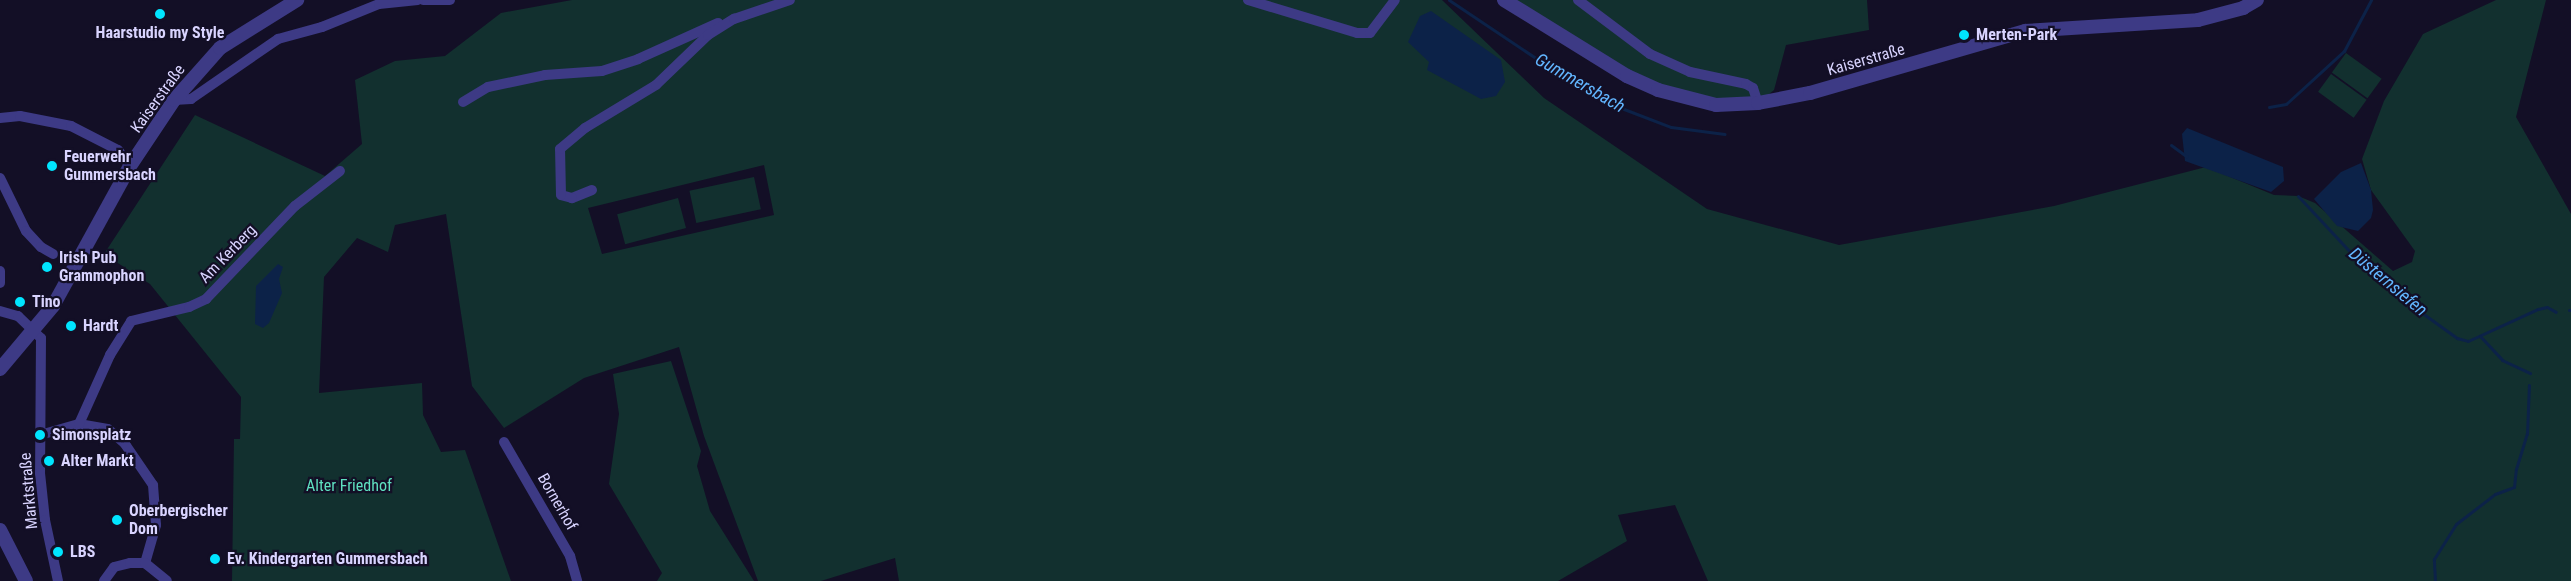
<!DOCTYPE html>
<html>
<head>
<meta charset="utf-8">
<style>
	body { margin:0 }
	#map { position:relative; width:2571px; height:581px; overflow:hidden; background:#130f26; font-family:"Roboto Condensed",sans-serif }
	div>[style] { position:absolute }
	.green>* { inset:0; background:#12302f; transform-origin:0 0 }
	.water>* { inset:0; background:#0c2248 }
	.stream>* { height:3px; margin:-1.5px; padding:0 1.5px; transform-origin:1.5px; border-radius:1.5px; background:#0c2248 }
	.minor>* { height:10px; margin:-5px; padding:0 5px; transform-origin:5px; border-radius:5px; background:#3d3a85 }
	.tertiary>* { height:14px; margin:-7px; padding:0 7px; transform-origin:7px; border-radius:7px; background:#3d3a85 }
	.dots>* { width:16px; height:16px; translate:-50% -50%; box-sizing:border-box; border:3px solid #130f26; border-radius:50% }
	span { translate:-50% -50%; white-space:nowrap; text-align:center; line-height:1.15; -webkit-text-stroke:4.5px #130f26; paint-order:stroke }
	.poi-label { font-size:16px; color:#d9d4ff; font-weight:700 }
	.left { translate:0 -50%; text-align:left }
	.street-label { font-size:16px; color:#d9d4ff }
	.park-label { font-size:16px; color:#5fe0c0 }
	.water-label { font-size:18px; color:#62b6ff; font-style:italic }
</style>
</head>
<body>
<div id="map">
	<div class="green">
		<div style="clip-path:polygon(evenodd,572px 0,1442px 0,1544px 98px,1707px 209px,1839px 245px,2054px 206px,2206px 167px,2274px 195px,2298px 196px,2315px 203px,2393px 271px,2412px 262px,2415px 251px,2371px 190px,2362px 159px,2384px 101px,2423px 34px,2496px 0,2546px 0,2516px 117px,2571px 214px,2571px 581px,1708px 581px,1675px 505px,1618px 515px,1627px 541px,1558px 581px,899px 581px,895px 558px,821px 581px,758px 581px,704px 436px,679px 347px,584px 378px,504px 428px,472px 386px,446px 214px,395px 225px,388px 252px,357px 238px,324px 277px,319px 393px,422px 383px,423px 415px,441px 452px,465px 450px,511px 581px,232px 581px,234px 439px,240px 439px,241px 397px,150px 284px,104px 254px,195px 115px,325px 176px,362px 144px,355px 80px,395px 61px,445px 56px,501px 13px,572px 0,764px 165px,774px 215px,602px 254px,588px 208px,764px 165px)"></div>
		<div style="clip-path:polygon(1504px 0,1867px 0,1869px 30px,1786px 45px,1774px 90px,1758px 103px,1716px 105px,1658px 90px)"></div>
		<div style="left:2346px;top:53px;width:44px;height:24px;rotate:36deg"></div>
		<div style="left:2331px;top:74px;width:44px;height:22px;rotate:36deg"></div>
		<div style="left:754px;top:177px;width:33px;height:66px;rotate:78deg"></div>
		<div style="left:678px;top:198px;width:31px;height:63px;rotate:75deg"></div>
		<div style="clip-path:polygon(671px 361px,701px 451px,697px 466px,710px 511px,754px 581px,657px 581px,662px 573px,609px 484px,619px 414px,613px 374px)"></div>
	</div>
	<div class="water">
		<div style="clip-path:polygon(1431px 11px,1501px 60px,1505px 82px,1496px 96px,1481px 99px,1427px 70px,1429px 62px,1408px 42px,1420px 16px)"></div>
		<div style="clip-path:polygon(2187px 128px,2283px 167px,2284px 181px,2271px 192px,2185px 161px,2182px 134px)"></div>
		<div style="clip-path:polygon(2361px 163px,2371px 190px,2373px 210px,2371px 218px,2358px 231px,2337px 226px,2314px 199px,2341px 172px)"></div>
		<div style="clip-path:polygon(278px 264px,283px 267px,279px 279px,282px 293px,269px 323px,263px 328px,255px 324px,256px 286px)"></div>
	</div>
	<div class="stream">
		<div style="left:1449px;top:0;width:146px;rotate:33.8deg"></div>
		<div style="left:1570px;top:81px;width:52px;rotate:28.5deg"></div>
		<div style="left:1616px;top:106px;width:59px;rotate:20.9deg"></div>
		<div style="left:1671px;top:127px;width:54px;rotate:7.4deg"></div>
		<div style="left:2269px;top:107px;width:17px;rotate:-10deg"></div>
		<div style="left:2286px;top:104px;width:79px;rotate:-42.4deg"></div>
		<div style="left:2344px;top:51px;width:58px;rotate:-62.1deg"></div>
		<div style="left:2171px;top:145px;width:19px;rotate:36deg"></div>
		<div style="left:2298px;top:196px;width:100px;rotate:47deg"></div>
		<div style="left:2366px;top:269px;width:28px;rotate:26deg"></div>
		<div style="left:2391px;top:281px;width:31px;rotate:50deg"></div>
		<div style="left:2411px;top:305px;width:57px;rotate:35.7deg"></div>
		<div style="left:2457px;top:338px;width:11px;rotate:15deg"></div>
		<div style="left:2468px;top:341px;width:77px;rotate:-24.6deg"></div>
		<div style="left:2538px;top:309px;width:9px;rotate:-13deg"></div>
		<div style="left:2547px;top:307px;width:10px;rotate:29deg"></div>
		<div style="left:2569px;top:310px;width:2px"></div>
		<div style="left:2480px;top:336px;width:33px;rotate:47deg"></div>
		<div style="left:2502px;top:360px;width:31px;rotate:25deg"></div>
		<div style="left:2435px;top:581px;width:22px;rotate:-93deg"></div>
		<div style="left:2434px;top:559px;width:41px;rotate:-57.8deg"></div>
		<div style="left:2456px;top:524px;width:49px;rotate:-37.6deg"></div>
		<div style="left:2495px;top:494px;width:20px;rotate:-20deg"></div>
		<div style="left:2514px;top:487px;width:18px;rotate:-84deg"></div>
		<div style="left:2516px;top:469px;width:37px;rotate:-73deg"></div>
		<div style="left:2527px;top:434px;width:49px;rotate:-87.7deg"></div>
	</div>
	<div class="minor">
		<div style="left:423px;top:0;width:27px"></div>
		<div style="left:1248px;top:0;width:114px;rotate:16.8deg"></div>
		<div style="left:1357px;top:33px;width:13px"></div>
		<div style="left:1370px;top:33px;width:41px;rotate:-52.9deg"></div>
		<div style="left:1578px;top:0;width:90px;rotate:36.9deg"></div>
		<div style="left:1650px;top:54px;width:44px;rotate:24.2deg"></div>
		<div style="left:1690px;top:72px;width:57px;rotate:12.1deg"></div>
		<div style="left:1746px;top:84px;width:8px;rotate:30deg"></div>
		<div style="left:1753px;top:88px;width:16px;rotate:72deg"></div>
		<div style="left:174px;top:100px;width:17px;rotate:-3deg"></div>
		<div style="left:191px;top:99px;width:106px;rotate:-34.6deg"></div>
		<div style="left:278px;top:39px;width:46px;rotate:-15.3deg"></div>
		<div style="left:322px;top:27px;width:61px;rotate:-22deg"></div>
		<div style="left:379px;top:4px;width:39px;rotate:-6deg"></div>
		<div style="left:463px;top:102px;width:29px;rotate:-31deg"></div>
		<div style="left:488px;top:87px;width:58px;rotate:-11.9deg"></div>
		<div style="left:545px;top:75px;width:57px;rotate:-4deg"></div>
		<div style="left:602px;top:71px;width:38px;rotate:-18deg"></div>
		<div style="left:638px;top:59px;width:88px;rotate:-24.2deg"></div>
		<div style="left:0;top:118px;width:20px;rotate:-6deg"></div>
		<div style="left:20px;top:116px;width:52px;rotate:11.1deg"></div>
		<div style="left:71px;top:126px;width:53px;rotate:27.1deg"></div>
		<div style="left:118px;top:150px;width:20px;rotate:53deg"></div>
		<div style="left:0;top:178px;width:59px;rotate:63.9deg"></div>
		<div style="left:26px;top:231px;width:22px;rotate:47deg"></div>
		<div style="left:41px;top:247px;width:14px;rotate:30deg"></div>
		<div style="left:592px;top:190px;width:22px;rotate:158deg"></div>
		<div style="left:572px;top:198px;width:11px;rotate:-165deg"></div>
		<div style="left:561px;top:195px;width:46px;rotate:-91.2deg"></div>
		<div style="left:560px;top:149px;width:33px;rotate:-40deg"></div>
		<div style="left:585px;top:128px;width:83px;rotate:-31.2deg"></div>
		<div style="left:656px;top:85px;width:72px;rotate:-43.9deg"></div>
		<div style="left:708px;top:35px;width:31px;rotate:-32deg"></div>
		<div style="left:734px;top:19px;width:59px;rotate:-18.7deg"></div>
		<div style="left:0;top:271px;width:12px;rotate:90deg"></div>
		<div style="left:0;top:311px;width:19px;rotate:16deg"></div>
		<div style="left:18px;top:316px;width:32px;rotate:44deg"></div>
		<div style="left:41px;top:338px;width:135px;rotate:90.4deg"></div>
		<div style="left:40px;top:473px;width:47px;rotate:83.9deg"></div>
		<div style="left:45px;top:520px;width:62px;rotate:78deg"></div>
		<div style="left:79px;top:424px;width:29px;rotate:10deg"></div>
		<div style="left:108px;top:429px;width:23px;rotate:41deg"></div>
		<div style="left:125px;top:444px;width:50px;rotate:55.7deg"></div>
		<div style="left:153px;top:485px;width:40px;rotate:85.7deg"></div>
		<div style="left:156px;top:525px;width:40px;rotate:106deg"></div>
		<div style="left:40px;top:435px;width:41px;rotate:-15.8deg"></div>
		<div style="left:79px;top:424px;width:76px;rotate:-65.8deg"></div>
		<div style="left:110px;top:355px;width:40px;rotate:-58deg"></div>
		<div style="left:131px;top:321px;width:60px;rotate:-13.6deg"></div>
		<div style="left:189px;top:307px;width:19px;rotate:-25deg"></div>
		<div style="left:206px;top:299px;width:129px;rotate:-46.3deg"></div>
		<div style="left:295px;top:206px;width:57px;rotate:-37.9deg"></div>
		<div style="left:504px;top:442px;width:132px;rotate:59.9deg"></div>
		<div style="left:570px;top:556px;width:26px;rotate:74deg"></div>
		<div style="left:104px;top:581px;width:17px;rotate:-54deg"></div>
		<div style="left:114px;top:567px;width:16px;rotate:-14deg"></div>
		<div style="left:130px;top:563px;width:15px"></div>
		<div style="left:145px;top:563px;width:28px;rotate:39deg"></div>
	</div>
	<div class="tertiary">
		<div style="left:1504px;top:0;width:145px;rotate:31.7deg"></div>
		<div style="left:1627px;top:76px;width:34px;rotate:24deg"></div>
		<div style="left:1658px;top:90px;width:60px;rotate:14.5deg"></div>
		<div style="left:1716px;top:105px;width:42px;rotate:-2.7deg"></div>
		<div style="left:1758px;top:103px;width:53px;rotate:-10.9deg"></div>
		<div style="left:1810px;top:93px;width:224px;rotate:-16.1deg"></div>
		<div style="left:2025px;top:31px;width:173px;rotate:-3.6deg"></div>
		<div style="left:2198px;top:20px;width:47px;rotate:-14.9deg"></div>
		<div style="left:2243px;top:8px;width:16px;rotate:-30deg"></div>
		<div style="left:0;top:369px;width:82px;rotate:-49.9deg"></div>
		<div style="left:53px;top:306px;width:160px;rotate:-61.2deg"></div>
		<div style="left:130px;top:166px;width:79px;rotate:-56.3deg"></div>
		<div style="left:174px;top:100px;width:69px;rotate:-48.5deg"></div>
		<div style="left:220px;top:48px;width:91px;rotate:-31.9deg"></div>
		<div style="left:0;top:530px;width:57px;rotate:63deg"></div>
	</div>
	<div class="dots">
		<div style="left:160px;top:14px;background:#00e5ff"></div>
		<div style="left:1964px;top:35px;background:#00e5ff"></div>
		<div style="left:52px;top:166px;background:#00e5ff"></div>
		<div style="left:47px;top:267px;background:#00e5ff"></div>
		<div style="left:20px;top:302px;background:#00e5ff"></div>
		<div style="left:71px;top:326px;background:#00e5ff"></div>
		<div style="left:40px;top:435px;background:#00e5ff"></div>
		<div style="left:49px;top:461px;background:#00e5ff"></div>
		<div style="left:117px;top:520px;background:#00e5ff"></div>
		<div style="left:58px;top:552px;background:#00e5ff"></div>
		<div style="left:215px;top:559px;background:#00e5ff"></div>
	</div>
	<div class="poi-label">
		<span style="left:160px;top:33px">Haarstudio my Style</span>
		<span class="left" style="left:1976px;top:35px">Merten-Park</span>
		<span class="left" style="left:64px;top:166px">Feuerwehr<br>Gummersbach</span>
		<span class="left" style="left:59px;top:267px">Irish Pub<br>Grammophon</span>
		<span class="left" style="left:32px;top:302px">Tino</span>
		<span class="left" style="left:83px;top:326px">Hardt</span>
		<span class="left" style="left:52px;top:435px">Simonsplatz</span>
		<span class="left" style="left:61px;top:461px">Alter Markt</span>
		<span class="left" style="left:129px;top:520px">Oberbergischer<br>Dom</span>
		<span class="left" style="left:70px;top:552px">LBS</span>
		<span class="left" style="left:227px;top:559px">Ev. Kindergarten Gummersbach</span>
	</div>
	<div class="street-label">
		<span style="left:1866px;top:60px;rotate:-16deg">Kaiserstraße</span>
		<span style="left:158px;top:99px;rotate:-54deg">Kaiserstraße</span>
		<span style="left:228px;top:254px;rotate:-46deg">Am Kerberg</span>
		<span style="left:29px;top:491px;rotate:-95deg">Marktstraße</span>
		<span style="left:557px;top:502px;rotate:60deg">Bornerhof</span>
	</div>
	<div class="park-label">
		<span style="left:349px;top:486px">Alter Friedhof</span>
	</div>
	<div class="water-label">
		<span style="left:1580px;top:83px;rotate:30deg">Gummersbach</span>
		<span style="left:2388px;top:282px;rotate:40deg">Düsternsiefen</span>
	</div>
</div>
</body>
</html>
